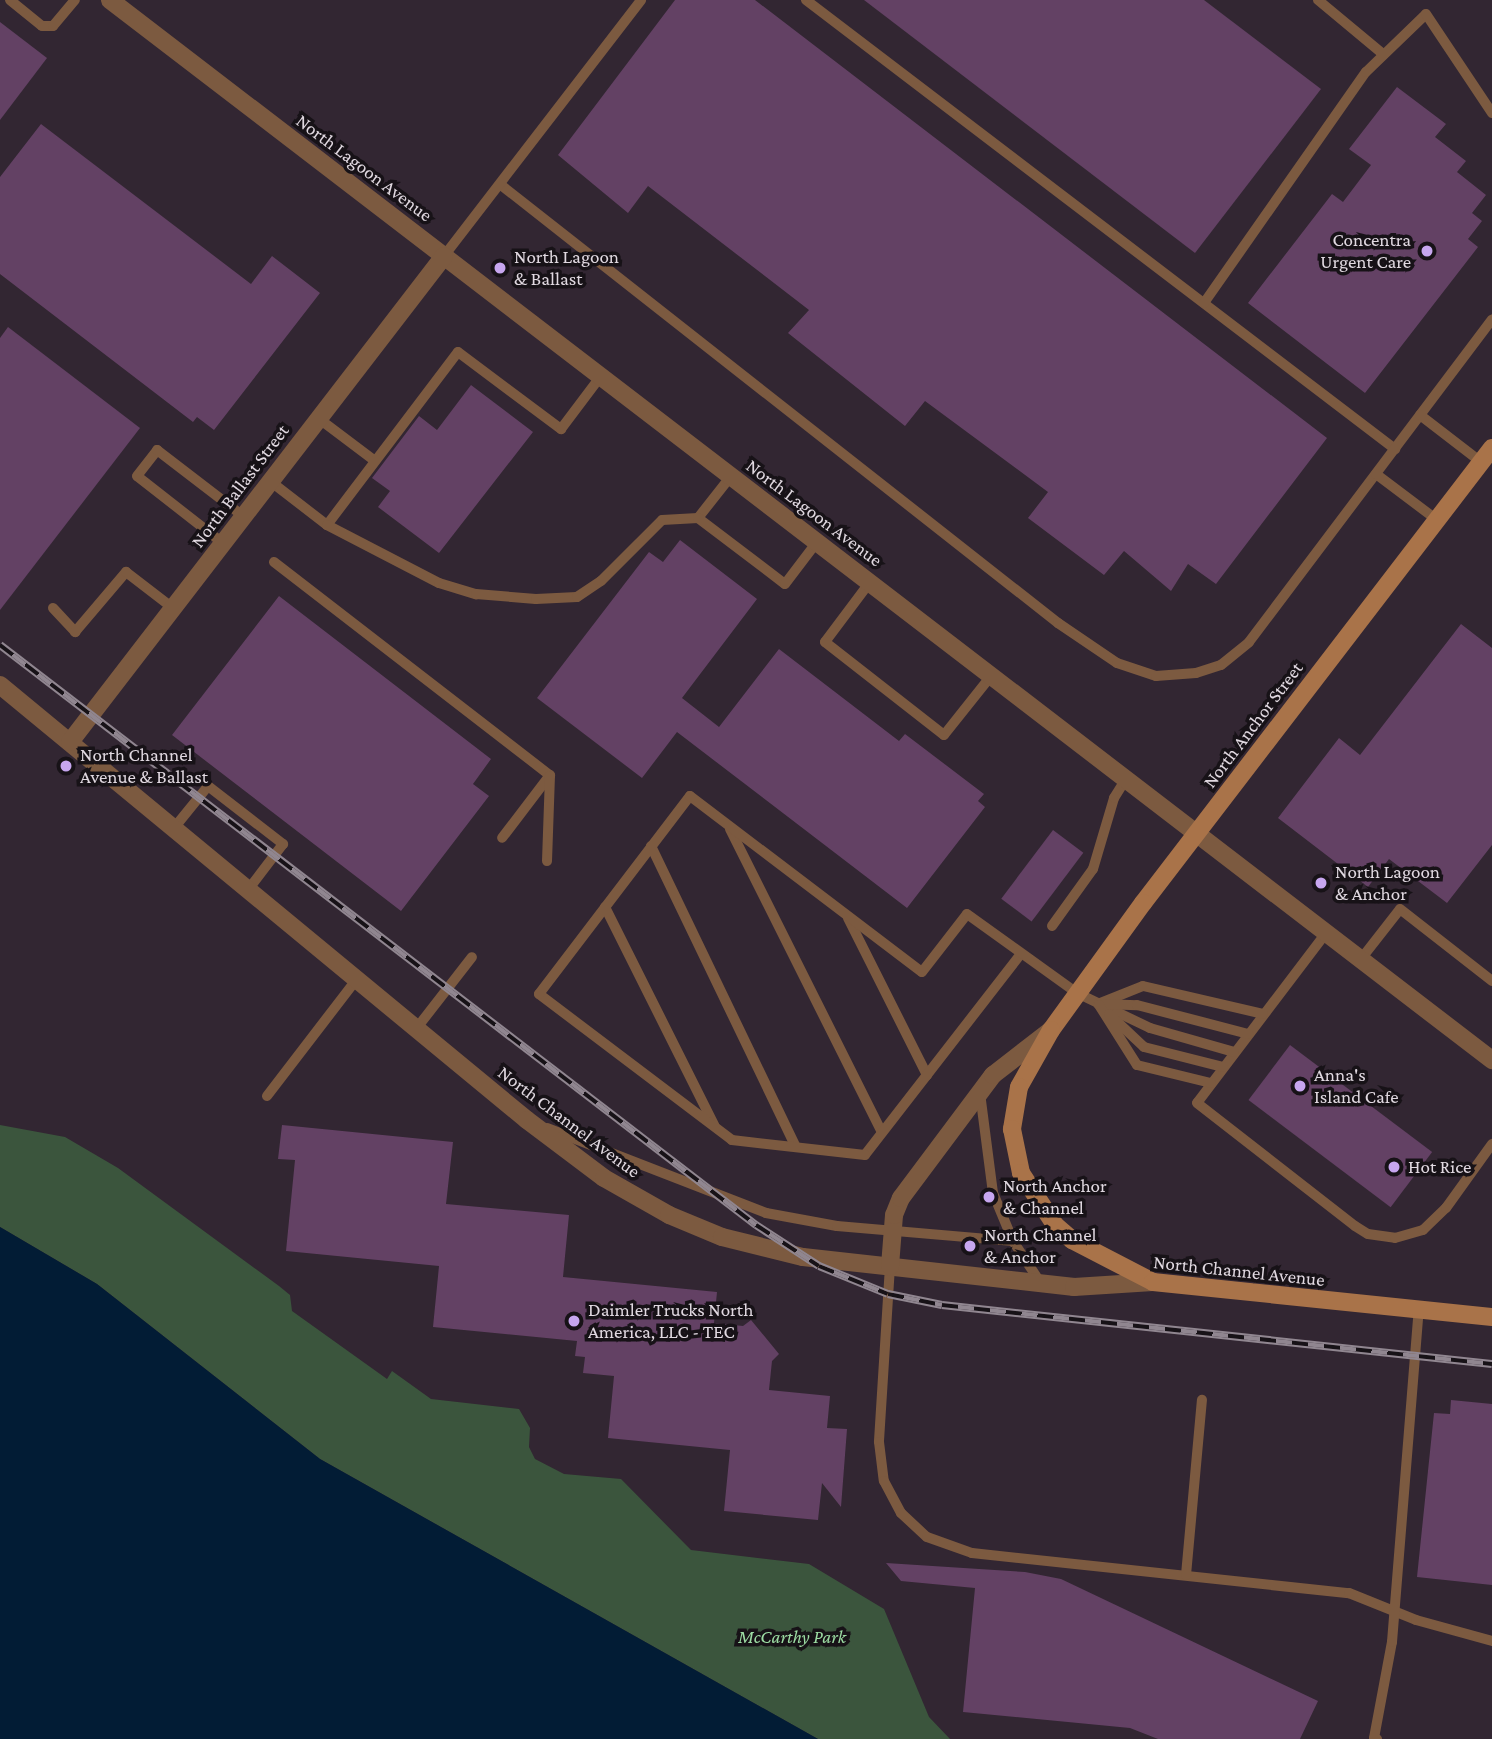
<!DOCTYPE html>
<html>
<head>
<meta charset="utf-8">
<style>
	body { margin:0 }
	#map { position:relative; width:1492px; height:1739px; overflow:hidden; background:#322632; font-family:"Crimson Pro",serif }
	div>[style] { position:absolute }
	.green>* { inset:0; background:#3b553d }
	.water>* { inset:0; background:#021c35 }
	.building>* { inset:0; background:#634164; transform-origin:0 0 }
	.service>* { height:10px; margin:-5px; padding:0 5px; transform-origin:5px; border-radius:5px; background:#7c5a40 }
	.tertiary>* { height:18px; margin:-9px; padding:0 9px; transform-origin:9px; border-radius:9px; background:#7c5a40 }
	.secondary>* { height:18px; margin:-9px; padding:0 9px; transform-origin:9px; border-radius:9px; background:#a97349 }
	.rail>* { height:8px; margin-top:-4px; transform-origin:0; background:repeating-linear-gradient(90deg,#171217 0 16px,#908690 0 32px); box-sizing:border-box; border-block:2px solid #908690 }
	.dots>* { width:19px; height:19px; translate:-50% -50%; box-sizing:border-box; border:4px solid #171217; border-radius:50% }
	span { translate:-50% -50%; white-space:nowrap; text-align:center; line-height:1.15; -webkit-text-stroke:7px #171217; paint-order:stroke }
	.street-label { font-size:19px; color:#e1d9e1 }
	.poi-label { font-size:19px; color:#e1d9e1 }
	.right { translate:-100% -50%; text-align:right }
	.left { translate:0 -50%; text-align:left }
	.park-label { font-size:19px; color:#9cdca3; font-style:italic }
</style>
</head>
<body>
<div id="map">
	<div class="green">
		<div style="clip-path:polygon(0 1125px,65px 1137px,118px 1168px,279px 1286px,290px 1295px,292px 1311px,387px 1379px,392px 1371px,431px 1399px,519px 1409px,530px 1428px,529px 1447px,535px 1459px,564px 1474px,621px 1479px,691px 1550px,809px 1564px,884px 1609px,929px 1717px,950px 1739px,818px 1739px,320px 1459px,97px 1284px,0 1227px)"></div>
	</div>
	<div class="water">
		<div style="clip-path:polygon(0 1227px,97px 1284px,320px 1459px,818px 1739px,0 1739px)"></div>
	</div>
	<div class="building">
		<div style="clip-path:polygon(675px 0,755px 0,1327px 438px,1216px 584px,1188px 564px,1171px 591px,1124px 551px,1104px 575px,1028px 518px,1048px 492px,925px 401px,905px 426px,788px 333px,809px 310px,648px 186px,628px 213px,558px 155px)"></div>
		<div style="clip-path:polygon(864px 0,1204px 0,1321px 89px,1195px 253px)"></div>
		<div style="clip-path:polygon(0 22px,47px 58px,0 120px)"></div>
		<div style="clip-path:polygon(1397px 87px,1446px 124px,1435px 137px,1466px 161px,1457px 172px,1486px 195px,1472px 213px,1482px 221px,1468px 239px,1478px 247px,1365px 393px,1248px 303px,1332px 194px,1343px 202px,1371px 165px,1349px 149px)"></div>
		<div style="clip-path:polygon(41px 124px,251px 284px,272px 256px,320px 293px,214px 430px,197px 417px,193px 422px,0 274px,0 177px)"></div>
		<div style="clip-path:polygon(8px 327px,140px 428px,0 610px,0 338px)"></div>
		<div style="clip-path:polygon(471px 385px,533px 432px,439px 553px,378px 507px,390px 491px,372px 478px,419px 416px,437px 430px)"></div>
		<div style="clip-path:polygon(680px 540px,757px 599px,682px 698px,719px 727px,779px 649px,899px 741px,905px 734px,984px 794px,978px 801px,985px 807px,907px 908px,677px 732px,642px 778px,537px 698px,649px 552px,663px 562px)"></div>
		<div style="clip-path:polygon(279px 596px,491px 759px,473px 784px,489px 796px,401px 911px,172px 735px)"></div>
		<div style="clip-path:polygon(1461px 624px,1492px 648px,1492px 845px,1447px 903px,1389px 859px,1368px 887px,1278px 818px,1339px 738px,1360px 755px)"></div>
		<div style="left:1053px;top:830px;width:38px;height:86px;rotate:37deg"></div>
		<div style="left:1290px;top:1045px;width:178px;height:69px;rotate:37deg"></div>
		<div style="clip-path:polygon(282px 1125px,453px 1142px,446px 1204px,569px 1215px,563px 1277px,717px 1292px,714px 1323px,743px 1326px,751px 1320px,779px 1354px,772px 1361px,769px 1390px,830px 1396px,827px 1428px,847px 1429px,841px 1507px,822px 1483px,818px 1520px,724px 1511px,730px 1450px,608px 1438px,614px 1376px,583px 1373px,585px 1357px,575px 1356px,577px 1341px,433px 1327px,439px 1266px,286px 1251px,295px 1160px,278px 1159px)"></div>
		<div style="clip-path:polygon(1451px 1400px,1492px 1404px,1492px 1585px,1417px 1577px,1434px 1413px,1450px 1414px)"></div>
		<div style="clip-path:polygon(886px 1563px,1025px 1572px,1061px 1579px,1318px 1701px,1300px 1739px,1158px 1739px,1130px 1728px,963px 1712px,975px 1588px,901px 1581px)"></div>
	</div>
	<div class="service">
		<div style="left:10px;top:0;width:41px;rotate:39.1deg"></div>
		<div style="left:42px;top:26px;width:11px"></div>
		<div style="left:53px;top:26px;width:34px;rotate:-50deg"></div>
		<div style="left:806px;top:0;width:741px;rotate:37.32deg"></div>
		<div style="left:1318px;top:0;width:85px;rotate:39.7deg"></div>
		<div style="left:501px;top:185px;width:709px;rotate:38.18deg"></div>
		<div style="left:1058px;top:623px;width:71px;rotate:34.1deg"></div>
		<div style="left:1117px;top:663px;width:41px;rotate:18.4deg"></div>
		<div style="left:1156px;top:676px;width:40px;rotate:-4.3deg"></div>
		<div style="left:1196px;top:673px;width:26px;rotate:-18deg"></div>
		<div style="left:1221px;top:665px;width:36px;rotate:-39deg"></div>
		<div style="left:1249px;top:642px;width:404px;rotate:-53deg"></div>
		<div style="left:444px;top:256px;width:323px;rotate:-52.4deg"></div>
		<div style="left:1204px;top:303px;width:282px;rotate:-55deg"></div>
		<div style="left:1366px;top:72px;width:83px;rotate:-44deg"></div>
		<div style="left:1426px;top:14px;width:119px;rotate:56.3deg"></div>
		<div style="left:1420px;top:415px;width:77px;rotate:37.6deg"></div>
		<div style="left:318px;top:418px;width:71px;rotate:37deg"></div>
		<div style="left:1376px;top:474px;width:76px;rotate:37deg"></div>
		<div style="left:270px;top:481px;width:72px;rotate:37.7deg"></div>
		<div style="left:327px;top:525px;width:217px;rotate:-52.9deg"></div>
		<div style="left:458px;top:352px;width:129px;rotate:36.8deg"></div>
		<div style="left:561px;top:429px;width:66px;rotate:-53deg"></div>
		<div style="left:698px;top:518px;width:53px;rotate:-51.8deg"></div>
		<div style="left:327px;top:525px;width:126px;rotate:27.4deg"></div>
		<div style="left:439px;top:583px;width:39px;rotate:17deg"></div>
		<div style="left:476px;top:594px;width:60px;rotate:4.8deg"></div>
		<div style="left:536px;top:599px;width:41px;rotate:-2.8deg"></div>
		<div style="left:577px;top:597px;width:29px;rotate:-34deg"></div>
		<div style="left:601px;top:581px;width:86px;rotate:-45deg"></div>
		<div style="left:662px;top:520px;width:36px;rotate:-3deg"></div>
		<div style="left:698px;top:518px;width:109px;rotate:37.2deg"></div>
		<div style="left:785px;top:584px;width:53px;rotate:-52.7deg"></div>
		<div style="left:224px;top:544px;width:110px;rotate:-142deg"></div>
		<div style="left:137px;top:476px;width:33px;rotate:-52deg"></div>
		<div style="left:157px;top:450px;width:108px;rotate:37.5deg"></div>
		<div style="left:274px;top:562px;width:349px;rotate:37.7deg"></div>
		<div style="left:550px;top:775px;width:79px;rotate:127.3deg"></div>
		<div style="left:870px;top:582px;width:75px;rotate:126.9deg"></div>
		<div style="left:825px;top:642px;width:151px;rotate:38deg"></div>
		<div style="left:944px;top:735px;width:75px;rotate:-51.5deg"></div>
		<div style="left:53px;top:608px;width:33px;rotate:47deg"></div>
		<div style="left:75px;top:632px;width:79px;rotate:-49.6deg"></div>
		<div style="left:126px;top:572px;width:59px;rotate:37.5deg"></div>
		<div style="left:174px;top:828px;width:54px;rotate:-51deg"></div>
		<div style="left:208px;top:786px;width:95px;rotate:37.7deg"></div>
		<div style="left:283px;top:844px;width:58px;rotate:127.3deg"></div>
		<div style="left:730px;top:829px;width:339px;rotate:63.4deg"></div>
		<div style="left:651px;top:846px;width:334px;rotate:64.3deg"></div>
		<div style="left:547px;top:861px;width:85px;rotate:-88deg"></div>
		<div style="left:605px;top:907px;width:244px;rotate:63.4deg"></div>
		<div style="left:848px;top:918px;width:176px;rotate:63.3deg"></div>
		<div style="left:1052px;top:926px;width:70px;rotate:-54.3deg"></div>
		<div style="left:1093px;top:869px;width:74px;rotate:-73.5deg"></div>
		<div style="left:1114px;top:798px;width:22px;rotate:-58deg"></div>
		<div style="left:1326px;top:933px;width:213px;rotate:127.2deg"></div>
		<div style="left:1197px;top:1103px;width:200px;rotate:37.9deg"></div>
		<div style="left:1355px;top:1226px;width:15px;rotate:32deg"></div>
		<div style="left:1368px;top:1234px;width:27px;rotate:8deg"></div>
		<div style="left:1395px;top:1238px;width:29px;rotate:-16deg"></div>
		<div style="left:1423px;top:1230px;width:32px;rotate:-44deg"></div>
		<div style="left:1446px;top:1208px;width:79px;rotate:-54.3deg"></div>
		<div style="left:1020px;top:955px;width:253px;rotate:127.8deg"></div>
		<div style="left:865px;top:1155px;width:134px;rotate:-173.6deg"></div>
		<div style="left:732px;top:1140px;width:242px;rotate:-142.9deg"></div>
		<div style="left:539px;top:994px;width:249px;rotate:-52.7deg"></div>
		<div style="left:690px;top:796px;width:291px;rotate:37.2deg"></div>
		<div style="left:922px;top:972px;width:73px;rotate:-52.2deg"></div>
		<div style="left:967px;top:914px;width:135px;rotate:35.7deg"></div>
		<div style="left:1077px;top:993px;width:81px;rotate:25.6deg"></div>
		<div style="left:1150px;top:1028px;width:87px;rotate:15.9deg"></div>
		<div style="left:1361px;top:959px;width:63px;rotate:-52deg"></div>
		<div style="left:1400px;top:909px;width:117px;rotate:38deg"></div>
		<div style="left:1098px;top:1004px;width:48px;rotate:-21.8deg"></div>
		<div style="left:1143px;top:986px;width:123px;rotate:13.1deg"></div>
		<div style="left:1102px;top:1004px;width:35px;rotate:2deg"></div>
		<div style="left:1137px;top:1005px;width:115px;rotate:14.6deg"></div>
		<div style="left:1099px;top:1005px;width:71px;rotate:57.7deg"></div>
		<div style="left:1137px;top:1065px;width:76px;rotate:13.7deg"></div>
		<div style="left:1109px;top:1014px;width:48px;rotate:43.3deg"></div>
		<div style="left:1144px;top:1047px;width:81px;rotate:14.2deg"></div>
		<div style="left:416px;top:1029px;width:91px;rotate:-52.1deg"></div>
		<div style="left:980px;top:1093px;width:101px;rotate:82.6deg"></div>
		<div style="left:993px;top:1193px;width:52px;rotate:67.4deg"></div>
		<div style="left:1013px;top:1241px;width:49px;rotate:56.6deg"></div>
		<div style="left:267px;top:1096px;width:146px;rotate:-52.5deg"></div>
		<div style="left:547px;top:1128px;width:235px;rotate:21.2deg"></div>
		<div style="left:766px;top:1213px;width:72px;rotate:10.4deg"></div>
		<div style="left:837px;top:1226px;width:177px;rotate:4.9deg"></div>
		<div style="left:890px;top:1266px;width:176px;rotate:93.6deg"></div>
		<div style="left:879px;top:1442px;width:39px;rotate:83deg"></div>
		<div style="left:884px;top:1481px;width:36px;rotate:62deg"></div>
		<div style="left:901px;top:1513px;width:35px;rotate:43deg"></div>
		<div style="left:927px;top:1537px;width:48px;rotate:19.6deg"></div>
		<div style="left:972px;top:1553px;width:379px;rotate:6.1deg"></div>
		<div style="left:1349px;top:1593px;width:72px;rotate:21.9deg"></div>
		<div style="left:1416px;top:1620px;width:79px;rotate:15.4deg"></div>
		<div style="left:1186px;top:1575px;width:176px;rotate:-84.8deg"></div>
		<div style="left:1377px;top:1739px;width:3px;rotate:-162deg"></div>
		<div style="left:1374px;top:1738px;width:98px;rotate:-79.4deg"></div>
		<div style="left:1392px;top:1642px;width:333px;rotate:-85.4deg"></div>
	</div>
	<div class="tertiary">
		<div style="left:110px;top:0;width:1742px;rotate:37.49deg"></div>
		<div style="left:0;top:685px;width:683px;rotate:39.54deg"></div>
		<div style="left:527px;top:1120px;width:96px;rotate:37deg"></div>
		<div style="left:604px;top:1178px;width:75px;rotate:29.6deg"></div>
		<div style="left:669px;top:1215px;width:57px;rotate:22.5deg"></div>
		<div style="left:722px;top:1237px;width:83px;rotate:13.9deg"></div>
		<div style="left:803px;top:1257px;width:273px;rotate:6.3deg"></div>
		<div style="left:1074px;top:1287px;width:79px;rotate:-3.6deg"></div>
		<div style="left:70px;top:742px;width:613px;rotate:-52.42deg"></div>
		<div style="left:890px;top:1266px;width:51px;rotate:-85.5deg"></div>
		<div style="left:894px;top:1215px;width:18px;rotate:-68deg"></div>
		<div style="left:901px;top:1198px;width:154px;rotate:-53.2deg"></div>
		<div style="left:993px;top:1075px;width:73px;rotate:-37.8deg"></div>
	</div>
	<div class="secondary">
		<div style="left:1492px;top:448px;width:573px;rotate:127.49deg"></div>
		<div style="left:1143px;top:903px;width:157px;rotate:125.9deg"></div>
		<div style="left:1051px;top:1030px;width:65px;rotate:119.3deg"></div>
		<div style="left:1019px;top:1087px;width:43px;rotate:99.5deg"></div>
		<div style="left:1012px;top:1129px;width:45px;rotate:78.4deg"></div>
		<div style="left:1021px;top:1173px;width:62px;rotate:56.8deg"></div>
		<div style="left:1055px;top:1225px;width:23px;rotate:41deg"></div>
		<div style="left:1072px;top:1240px;width:91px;rotate:27.4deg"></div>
		<div style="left:1153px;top:1282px;width:341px;rotate:5.9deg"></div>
	</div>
	<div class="rail">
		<div style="left:0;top:645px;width:953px;rotate:37.5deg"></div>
		<div style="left:756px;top:1225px;width:75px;rotate:33.1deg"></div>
		<div style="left:819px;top:1266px;width:74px;rotate:22.1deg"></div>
		<div style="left:888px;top:1294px;width:55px;rotate:11.5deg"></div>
		<div style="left:942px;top:1305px;width:553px;rotate:6.12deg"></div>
	</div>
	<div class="dots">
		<div style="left:1427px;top:251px;background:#c7a6ef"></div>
		<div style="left:500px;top:268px;background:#c7a6ef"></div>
		<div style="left:66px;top:766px;background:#c7a6ef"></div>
		<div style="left:1321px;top:883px;background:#c7a6ef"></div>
		<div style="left:1300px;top:1086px;background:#c7a6ef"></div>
		<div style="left:1394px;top:1167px;background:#c7a6ef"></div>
		<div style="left:989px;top:1197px;background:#c7a6ef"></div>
		<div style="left:970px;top:1246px;background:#c7a6ef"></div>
		<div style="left:574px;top:1321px;background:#c7a6ef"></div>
	</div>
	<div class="street-label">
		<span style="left:364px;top:168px;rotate:37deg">North Lagoon Avenue</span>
		<span style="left:240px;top:486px;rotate:-53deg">North Ballast Street</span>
		<span style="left:814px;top:513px;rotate:37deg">North Lagoon Avenue</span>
		<span style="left:1253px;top:725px;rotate:-53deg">North Anchor Street</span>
		<span style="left:569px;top:1122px;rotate:37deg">North Channel Avenue</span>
		<span style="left:1239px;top:1271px;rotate:6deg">North Channel Avenue</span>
	</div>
	<div class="poi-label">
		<span class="right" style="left:1411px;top:251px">Concentra<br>Urgent Care</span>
		<span class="left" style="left:514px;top:268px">North Lagoon<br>&amp; Ballast</span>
		<span class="left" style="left:80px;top:766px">North Channel<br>Avenue &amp; Ballast</span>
		<span class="left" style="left:1335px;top:883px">North Lagoon<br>&amp; Anchor</span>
		<span class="left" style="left:1314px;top:1086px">Anna's<br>Island Cafe</span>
		<span class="left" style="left:1408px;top:1167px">Hot Rice</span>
		<span class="left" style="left:1003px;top:1197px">North Anchor<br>&amp; Channel</span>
		<span class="left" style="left:984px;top:1246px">North Channel<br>&amp; Anchor</span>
		<span class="left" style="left:588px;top:1321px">Daimler Trucks North<br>America, LLC - TEC</span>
	</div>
	<div class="park-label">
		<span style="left:792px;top:1637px">McCarthy Park</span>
	</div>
</div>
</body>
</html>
